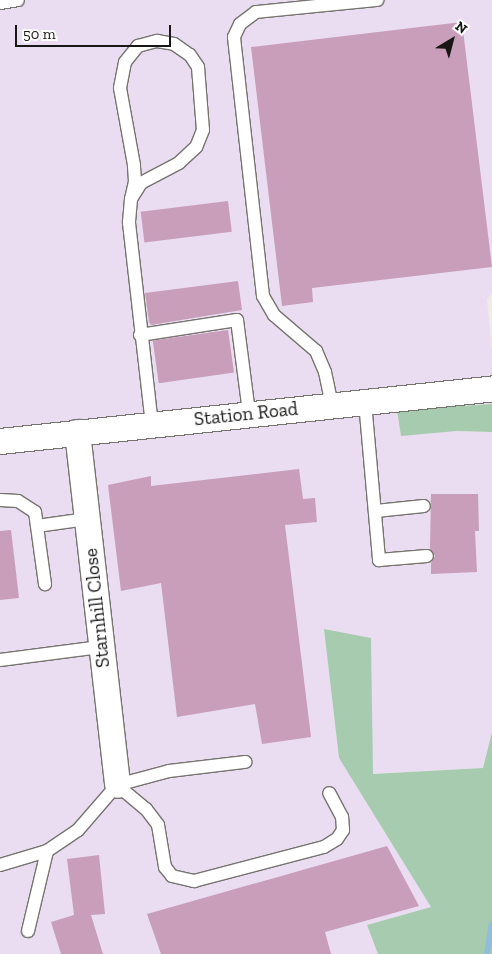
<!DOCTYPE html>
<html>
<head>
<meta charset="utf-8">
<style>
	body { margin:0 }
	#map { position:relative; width:492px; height:954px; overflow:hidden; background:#efece7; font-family:"Zilla Slab",serif }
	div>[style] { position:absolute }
	.industrial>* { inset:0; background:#eaddf1 }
	.green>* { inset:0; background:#a7cbae }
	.stream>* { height:6px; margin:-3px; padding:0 3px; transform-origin:3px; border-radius:3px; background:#90bed9 }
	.building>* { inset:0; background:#c89eba; transform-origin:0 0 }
	.roads { filter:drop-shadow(1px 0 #76736f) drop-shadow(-1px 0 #76736f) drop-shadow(0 1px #76736f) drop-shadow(0 -1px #76736f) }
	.lane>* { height:12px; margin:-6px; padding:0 6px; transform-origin:6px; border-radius:6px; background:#fff }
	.street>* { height:25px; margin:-12.5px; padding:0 12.5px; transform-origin:12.5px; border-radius:12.5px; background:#fff }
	span { translate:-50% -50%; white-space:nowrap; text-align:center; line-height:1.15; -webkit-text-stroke:4px #fff; paint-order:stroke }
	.street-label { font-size:19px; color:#181716 }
	.north { position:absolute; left:427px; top:15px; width:50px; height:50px; -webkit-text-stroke:4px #fff; paint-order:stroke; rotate:37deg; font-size:14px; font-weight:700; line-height:20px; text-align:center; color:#181716 }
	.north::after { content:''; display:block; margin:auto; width:18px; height:22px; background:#181716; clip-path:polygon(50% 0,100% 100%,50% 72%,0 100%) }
	.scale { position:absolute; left:15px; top:25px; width:156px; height:22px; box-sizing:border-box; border:2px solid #181716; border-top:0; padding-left:6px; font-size:15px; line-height:18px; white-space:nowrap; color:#181716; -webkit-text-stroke:4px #fff; paint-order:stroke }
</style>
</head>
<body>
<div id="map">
	<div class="industrial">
		<div style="clip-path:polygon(0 0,492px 0,492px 293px,487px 299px,492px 351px,492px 404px,398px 410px,456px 431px,492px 432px,492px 732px,483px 768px,372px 774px,371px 638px,324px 629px,339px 758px,432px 907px,367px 925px,378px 954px,0 954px)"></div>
	</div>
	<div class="green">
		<div style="clip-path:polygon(492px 404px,492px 432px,456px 431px,401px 436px,397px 410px)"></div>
		<div style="clip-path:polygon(324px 629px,371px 638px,373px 774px,483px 768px,492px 732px,492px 954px,378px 954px,367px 925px,431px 907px,339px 758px)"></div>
	</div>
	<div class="stream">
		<div style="left:487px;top:954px;width:30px;rotate:-81deg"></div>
	</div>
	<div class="building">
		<div style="clip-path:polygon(462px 22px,492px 267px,312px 288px,313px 302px,282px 306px,251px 47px)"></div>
		<div style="left:228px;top:201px;width:31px;height:88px;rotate:83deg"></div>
		<div style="clip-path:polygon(238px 281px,242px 310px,151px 325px,149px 322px,145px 293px)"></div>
		<div style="left:228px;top:330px;width:43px;height:76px;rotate:82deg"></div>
		<div style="clip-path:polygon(299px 469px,303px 499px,315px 498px,317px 522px,285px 525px,311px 737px,262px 744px,255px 704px,177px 717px,161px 583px,121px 591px,108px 485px,151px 476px,151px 486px)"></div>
		<div style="clip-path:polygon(431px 494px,478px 494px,479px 531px,475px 531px,477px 572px,431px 574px,431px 563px,435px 556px,430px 549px)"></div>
		<div style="clip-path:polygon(11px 530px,19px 598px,0 600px,0 531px)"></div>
		<div style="clip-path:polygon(387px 846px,419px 906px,325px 932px,331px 954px,161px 954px,147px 914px)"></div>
		<div style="clip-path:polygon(99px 855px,105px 914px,91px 915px,103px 954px,61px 954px,51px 922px,74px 915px,67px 859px)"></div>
	</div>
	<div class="roads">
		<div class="lane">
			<div style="left:0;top:3px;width:18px;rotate:-9deg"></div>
			<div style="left:131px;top:199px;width:18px;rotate:-77deg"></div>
			<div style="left:135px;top:181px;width:16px;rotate:-94deg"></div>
			<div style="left:134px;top:165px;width:78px;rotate:-100.3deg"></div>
			<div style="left:120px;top:88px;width:26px;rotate:-79deg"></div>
			<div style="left:125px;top:62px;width:21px;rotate:-51deg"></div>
			<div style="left:138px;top:46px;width:20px;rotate:-15deg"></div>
			<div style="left:157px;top:41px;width:17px;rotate:10deg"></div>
			<div style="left:174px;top:44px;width:19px;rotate:35deg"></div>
			<div style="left:190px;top:55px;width:14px;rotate:56deg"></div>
			<div style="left:198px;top:67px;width:63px;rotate:85.5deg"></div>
			<div style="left:203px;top:130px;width:18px;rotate:112deg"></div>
			<div style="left:196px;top:147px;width:23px;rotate:137deg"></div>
			<div style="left:179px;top:163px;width:43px;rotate:152.2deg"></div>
			<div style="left:141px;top:183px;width:19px;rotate:122deg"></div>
			<div style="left:131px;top:199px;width:24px;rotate:95deg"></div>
			<div style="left:129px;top:223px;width:202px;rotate:83.5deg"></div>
			<div style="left:140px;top:335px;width:98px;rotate:-8.8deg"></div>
			<div style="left:237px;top:320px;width:94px;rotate:82.6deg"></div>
			<div style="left:365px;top:402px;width:159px;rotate:84.9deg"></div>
			<div style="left:379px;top:560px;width:48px;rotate:-4.8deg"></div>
			<div style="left:332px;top:405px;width:34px;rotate:-102deg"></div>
			<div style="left:325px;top:372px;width:23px;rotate:-113deg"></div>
			<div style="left:316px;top:351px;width:55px;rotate:-139.4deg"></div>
			<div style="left:274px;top:315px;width:22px;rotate:-120deg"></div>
			<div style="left:263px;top:296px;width:261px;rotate:-96.4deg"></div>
			<div style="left:234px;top:37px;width:14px;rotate:-65deg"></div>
			<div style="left:240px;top:24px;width:20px;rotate:-37deg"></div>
			<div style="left:256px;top:12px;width:122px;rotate:-5.7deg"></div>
			<div style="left:0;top:500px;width:18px;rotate:3deg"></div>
			<div style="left:18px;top:501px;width:20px;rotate:33deg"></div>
			<div style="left:35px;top:512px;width:73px;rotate:82.1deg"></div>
			<div style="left:376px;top:511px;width:48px;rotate:-5.9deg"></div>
			<div style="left:37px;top:526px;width:50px;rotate:-8deg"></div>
			<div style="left:0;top:660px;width:101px;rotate:-7.4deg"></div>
			<div style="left:117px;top:785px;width:38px;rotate:40deg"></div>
			<div style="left:146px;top:809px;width:20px;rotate:53deg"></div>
			<div style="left:158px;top:825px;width:43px;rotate:80.5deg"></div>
			<div style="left:165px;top:867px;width:11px;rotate:52deg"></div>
			<div style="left:172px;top:876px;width:23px;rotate:13deg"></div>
			<div style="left:194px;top:881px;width:134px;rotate:-14.7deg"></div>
			<div style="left:324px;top:847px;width:15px;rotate:-32deg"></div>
			<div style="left:337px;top:839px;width:11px;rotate:-56deg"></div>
			<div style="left:343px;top:830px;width:13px;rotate:-94deg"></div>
			<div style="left:342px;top:817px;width:27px;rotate:-118deg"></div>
			<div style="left:0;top:865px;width:49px;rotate:-16.6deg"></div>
			<div style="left:47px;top:851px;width:37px;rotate:-34deg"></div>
			<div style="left:78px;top:830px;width:60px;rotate:-49.1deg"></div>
			<div style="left:117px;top:785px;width:54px;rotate:-15.1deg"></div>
			<div style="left:169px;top:771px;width:77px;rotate:-6.8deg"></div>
			<div style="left:28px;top:931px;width:82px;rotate:-76.6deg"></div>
		</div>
		<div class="street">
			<div style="left:77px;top:432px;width:355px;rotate:83.5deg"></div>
			<div style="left:0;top:441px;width:495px;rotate:-6.1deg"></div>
		</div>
	</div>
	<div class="street-label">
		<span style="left:246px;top:414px;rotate:-6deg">Station Road</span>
		<span style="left:97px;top:608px;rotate:-96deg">Starnhill Close</span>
	</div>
	<div class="north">N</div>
	<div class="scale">50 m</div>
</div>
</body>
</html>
